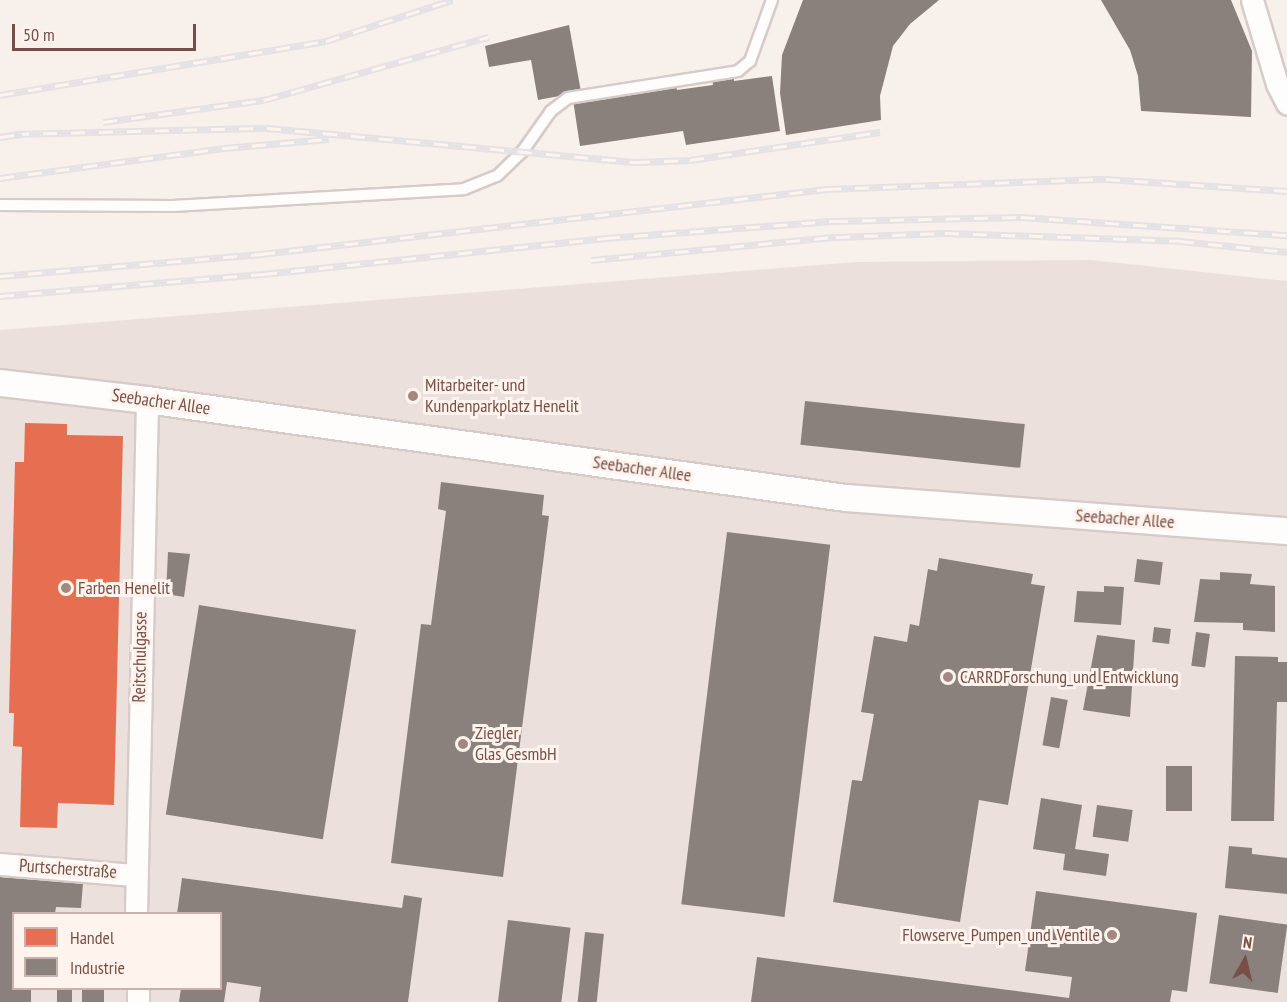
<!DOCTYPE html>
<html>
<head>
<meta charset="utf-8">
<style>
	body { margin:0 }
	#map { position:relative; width:1287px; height:1002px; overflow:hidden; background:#f8f0eb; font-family:"PT Sans Narrow",sans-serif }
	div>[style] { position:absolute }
	.industrial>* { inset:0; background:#ebe0dc }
	.shops>* { inset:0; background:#e76f51 }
	.industry>* { inset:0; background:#8a817c; transform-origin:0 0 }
	.roads { filter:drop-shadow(2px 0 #d6cbc8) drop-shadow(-2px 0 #d6cbc8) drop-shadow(0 2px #d6cbc8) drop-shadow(0 -2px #d6cbc8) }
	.service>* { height:10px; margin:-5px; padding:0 5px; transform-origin:5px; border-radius:5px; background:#fefdfc }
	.minor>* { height:21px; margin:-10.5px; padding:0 10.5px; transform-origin:10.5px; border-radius:10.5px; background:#fefdfc }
	.tertiary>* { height:26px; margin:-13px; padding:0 13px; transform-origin:13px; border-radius:13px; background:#fefdfc }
	.rail>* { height:7px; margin-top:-3.5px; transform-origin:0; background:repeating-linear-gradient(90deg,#fff4ed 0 14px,#e4e2e5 0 28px); box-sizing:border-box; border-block:2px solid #e4e2e5 }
	.dots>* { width:16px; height:16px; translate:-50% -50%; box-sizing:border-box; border:3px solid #fff4ed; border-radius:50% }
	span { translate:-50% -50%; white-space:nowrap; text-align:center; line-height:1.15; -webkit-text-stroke:6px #fff4ed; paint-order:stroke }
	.poi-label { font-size:18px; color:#784f48 }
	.left { translate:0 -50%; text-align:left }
	.right { translate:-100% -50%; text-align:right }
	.street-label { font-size:18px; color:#784f48 }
	.legend { position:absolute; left:12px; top:912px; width:210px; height:78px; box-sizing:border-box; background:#fff4ed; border:2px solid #c9b2ab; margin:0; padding:8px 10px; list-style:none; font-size:18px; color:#784f48 }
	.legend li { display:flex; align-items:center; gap:12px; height:30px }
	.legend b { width:30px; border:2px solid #c9b2ab }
	.north { position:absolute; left:1215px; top:930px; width:60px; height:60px; -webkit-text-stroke:4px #fff4ed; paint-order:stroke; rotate:8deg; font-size:16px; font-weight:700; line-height:24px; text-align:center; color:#784f48 }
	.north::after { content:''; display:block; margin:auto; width:21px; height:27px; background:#784f48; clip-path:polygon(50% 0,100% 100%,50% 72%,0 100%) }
	.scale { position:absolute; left:12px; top:24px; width:184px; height:27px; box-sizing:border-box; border:3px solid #784f48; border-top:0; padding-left:8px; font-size:18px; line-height:21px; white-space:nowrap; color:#784f48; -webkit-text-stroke:4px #fff4ed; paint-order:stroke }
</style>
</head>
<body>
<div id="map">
	<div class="industrial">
		<div style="clip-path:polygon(evenodd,1091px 260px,1287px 281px,1287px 1002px,0 1002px,0 330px,856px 262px,1091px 260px,14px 914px,220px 914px,220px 988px,14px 988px,14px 914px)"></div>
	</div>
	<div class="shops">
		<div style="clip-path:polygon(25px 423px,67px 424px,67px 435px,123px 436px,114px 805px,58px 803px,57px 828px,20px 827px,22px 747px,13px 746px,14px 713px,9px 713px,15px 462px,24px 462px)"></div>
	</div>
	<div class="industry">
		<div style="clip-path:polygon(803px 0,939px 0,910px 24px,893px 46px,880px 96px,881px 120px,786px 135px,780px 93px,782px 55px)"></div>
		<div style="clip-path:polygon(1101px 0,1231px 0,1252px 51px,1251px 117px,1141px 111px,1138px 76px,1130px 50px)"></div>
		<div style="clip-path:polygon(569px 25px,581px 92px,538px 100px,531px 60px,489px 67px,485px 46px)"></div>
		<div style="clip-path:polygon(734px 75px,734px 81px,772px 76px,780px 131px,686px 145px,683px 131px,580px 146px,573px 100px,676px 85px,677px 90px,713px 85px,712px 78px)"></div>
		<div style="left:805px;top:401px;width:221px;height:44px;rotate:6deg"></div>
		<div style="clip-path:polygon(441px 482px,544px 495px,542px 515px,549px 516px,503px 877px,391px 863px,421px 624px,431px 625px,446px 511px,438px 509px)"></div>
		<div style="left:727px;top:532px;width:104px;height:375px;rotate:7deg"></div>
		<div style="clip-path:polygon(168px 552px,190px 554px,184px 597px,166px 594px)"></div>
		<div style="clip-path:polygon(939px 558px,1033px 574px,1031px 584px,1045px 586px,1008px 805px,979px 800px,960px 922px,833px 902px,852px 780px,862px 781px,874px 714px,861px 712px,874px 636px,907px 642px,910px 624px,919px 626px,928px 569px,937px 571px)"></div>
		<div style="left:1137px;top:559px;width:26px;height:23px;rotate:7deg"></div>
		<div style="clip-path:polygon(1220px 572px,1252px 574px,1250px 584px,1275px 586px,1275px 632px,1243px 630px,1243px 623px,1194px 622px,1200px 579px,1220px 580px)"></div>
		<div style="clip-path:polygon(1104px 586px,1124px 587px,1121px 625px,1074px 622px,1077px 591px,1104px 592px)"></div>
		<div style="left:199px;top:605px;width:159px;height:212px;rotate:9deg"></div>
		<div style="left:1154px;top:627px;width:17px;height:15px;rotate:7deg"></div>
		<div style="left:1196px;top:632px;width:14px;height:34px;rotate:8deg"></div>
		<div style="clip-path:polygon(1097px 635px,1135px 640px,1130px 717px,1083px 710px)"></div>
		<div style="clip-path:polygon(1235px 656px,1278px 657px,1278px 662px,1287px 662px,1287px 702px,1277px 702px,1274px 821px,1231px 821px)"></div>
		<div style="left:1051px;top:697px;width:17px;height:49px;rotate:10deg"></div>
		<div style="left:1166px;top:766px;width:26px;height:45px"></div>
		<div style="clip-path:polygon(1041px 798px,1082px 805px,1075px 849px,1109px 854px,1106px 876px,1063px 870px,1065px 854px,1033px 849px)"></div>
		<div style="left:1097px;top:805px;width:36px;height:32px;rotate:8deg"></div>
		<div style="clip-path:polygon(1229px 846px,1252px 848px,1252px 854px,1287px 858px,1287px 894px,1225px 888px)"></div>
		<div style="clip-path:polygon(0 877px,83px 883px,81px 908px,56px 907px,55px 914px,14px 914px,14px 988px,31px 988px,31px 1002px,0 1002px)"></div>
		<div style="clip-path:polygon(182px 878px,402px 908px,404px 895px,422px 898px,408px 1002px,259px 1002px,261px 987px,227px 982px,224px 1002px,179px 1002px,181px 988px,220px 988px,220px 914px,177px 914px)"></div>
		<div style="clip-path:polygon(1036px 891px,1197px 913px,1187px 992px,1172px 990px,1170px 1002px,751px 1002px,757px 957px,1069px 998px,1072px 977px,1025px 971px)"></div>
		<div style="left:1219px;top:915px;width:69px;height:69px;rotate:8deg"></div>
		<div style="left:508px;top:920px;width:63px;height:83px;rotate:7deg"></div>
		<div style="left:585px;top:932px;width:19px;height:71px;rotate:6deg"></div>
		<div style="left:57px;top:988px;width:15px;height:14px"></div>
		<div style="left:82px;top:988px;width:22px;height:14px"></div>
	</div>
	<div class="roads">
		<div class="service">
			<div style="left:0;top:205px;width:173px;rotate:0.3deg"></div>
			<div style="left:173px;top:206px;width:291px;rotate:-3.3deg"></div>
			<div style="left:464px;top:189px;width:35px;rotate:-22deg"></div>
			<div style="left:497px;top:176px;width:35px;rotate:-44deg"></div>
			<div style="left:522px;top:152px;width:50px;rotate:-54.7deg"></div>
			<div style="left:551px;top:111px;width:21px;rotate:-37deg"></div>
			<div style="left:568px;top:98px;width:172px;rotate:-9deg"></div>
			<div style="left:738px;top:71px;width:16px;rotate:-40deg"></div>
			<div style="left:750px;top:61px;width:65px;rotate:-70.2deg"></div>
		</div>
		<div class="minor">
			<div style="left:1252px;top:0;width:88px;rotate:73.4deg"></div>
			<div style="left:1277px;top:84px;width:22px;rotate:63deg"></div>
			<div style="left:0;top:864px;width:135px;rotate:4.7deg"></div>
			<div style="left:136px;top:914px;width:514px;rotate:-88.77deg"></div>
			<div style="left:138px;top:988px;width:14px;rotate:90deg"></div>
		</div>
		<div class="tertiary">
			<div style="left:0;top:383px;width:148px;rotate:6.6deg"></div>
			<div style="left:147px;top:400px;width:706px;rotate:7.98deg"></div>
			<div style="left:846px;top:498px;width:442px;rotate:4.3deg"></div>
		</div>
	</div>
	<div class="rail">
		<div style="left:0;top:95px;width:330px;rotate:-9.4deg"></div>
		<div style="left:326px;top:41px;width:133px;rotate:-18deg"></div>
		<div style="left:103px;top:122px;width:162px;rotate:-7.8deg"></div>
		<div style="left:264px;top:100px;width:233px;rotate:-15.7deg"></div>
		<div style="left:15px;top:134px;width:252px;rotate:-1.4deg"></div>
		<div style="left:267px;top:128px;width:371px;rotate:5.3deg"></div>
		<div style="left:636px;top:162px;width:54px;rotate:-2.1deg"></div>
		<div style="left:690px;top:160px;width:192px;rotate:-8.4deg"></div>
		<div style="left:0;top:137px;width:22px;rotate:-8deg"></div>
		<div style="left:0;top:178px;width:226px;rotate:-7.6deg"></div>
		<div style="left:224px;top:148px;width:105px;rotate:-4.9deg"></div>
		<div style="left:591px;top:260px;width:246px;rotate:-5.4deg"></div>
		<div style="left:836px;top:237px;width:109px;rotate:-2.1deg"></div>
		<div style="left:945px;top:233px;width:235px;rotate:1.9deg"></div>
		<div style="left:1180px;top:241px;width:108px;rotate:5.9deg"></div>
		<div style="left:0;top:276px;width:262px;rotate:-4.8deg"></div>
		<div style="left:261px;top:254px;width:570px;rotate:-6.55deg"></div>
		<div style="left:827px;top:189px;width:279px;rotate:-2.1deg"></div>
		<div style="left:1106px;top:179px;width:181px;rotate:3.8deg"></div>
		<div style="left:0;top:296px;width:264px;rotate:-4.8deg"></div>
		<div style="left:263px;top:274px;width:345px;rotate:-6deg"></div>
		<div style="left:606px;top:238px;width:229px;rotate:-4.3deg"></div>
		<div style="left:834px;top:221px;width:187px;rotate:-1.2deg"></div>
		<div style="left:1021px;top:217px;width:267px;rotate:3.9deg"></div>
	</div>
	<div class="dots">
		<div style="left:413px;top:396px;background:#a58781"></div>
		<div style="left:66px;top:588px;background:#a58781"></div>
		<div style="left:948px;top:677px;background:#a58781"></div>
		<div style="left:463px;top:744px;background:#a58781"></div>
		<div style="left:1112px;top:935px;background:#a58781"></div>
	</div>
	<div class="poi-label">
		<span class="left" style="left:425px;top:396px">Mitarbeiter- und<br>Kundenparkplatz Henelit</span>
		<span class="left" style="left:78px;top:588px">Farben Henelit</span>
		<span class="left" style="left:960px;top:677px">CARRDForschung_und_Entwicklung</span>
		<span class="left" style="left:475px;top:744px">Ziegler<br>Glas GesmbH</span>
		<span class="right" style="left:1100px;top:935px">Flowserve_Pumpen_und_Ventile</span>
	</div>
	<div class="street-label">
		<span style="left:161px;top:402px;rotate:8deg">Seebacher Allee</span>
		<span style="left:642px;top:469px;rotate:8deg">Seebacher Allee</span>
		<span style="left:1125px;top:519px;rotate:4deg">Seebacher Allee</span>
		<span style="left:140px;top:657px;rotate:-89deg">Reitschulgasse</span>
		<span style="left:68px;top:869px;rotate:4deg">Purtscherstraße</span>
	</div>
	<ul class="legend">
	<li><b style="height:16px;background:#e76f51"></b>Handel</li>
	<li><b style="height:16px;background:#8a817c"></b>Industrie</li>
	</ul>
	<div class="north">N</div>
	<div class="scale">50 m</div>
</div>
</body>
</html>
